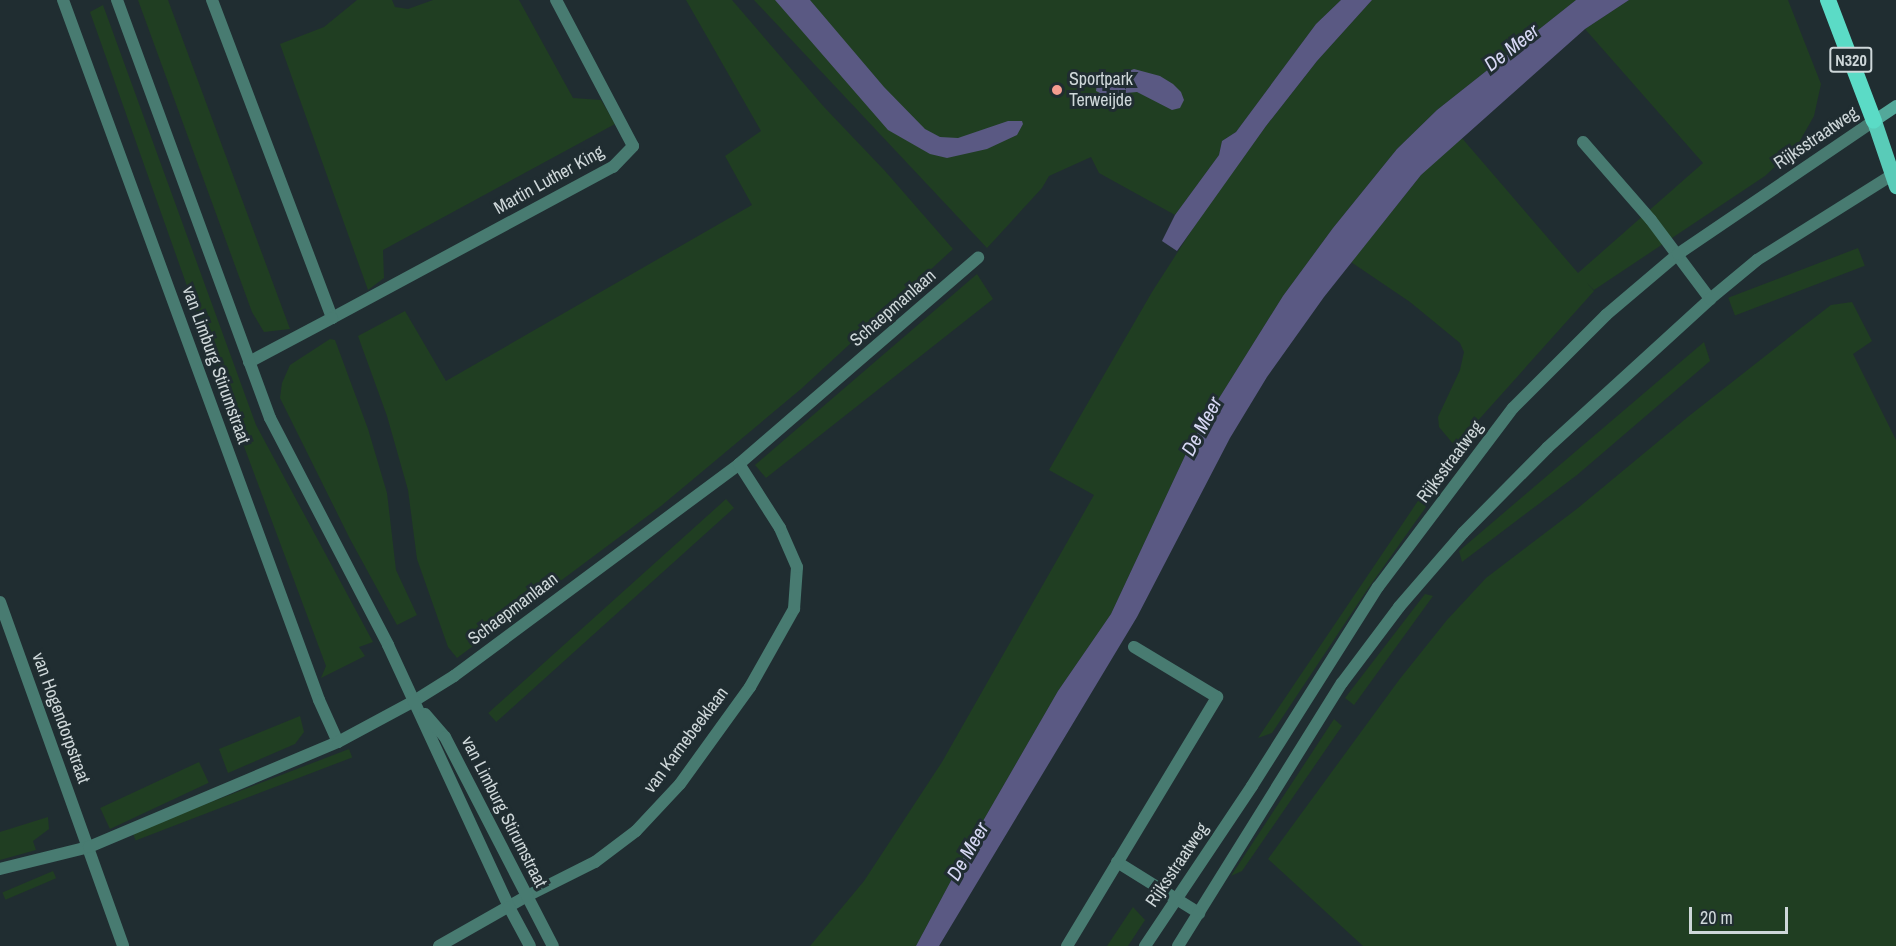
<!DOCTYPE html>
<html>
<head>
<meta charset="utf-8">
<style>
	body { margin:0 }
	#map { position:relative; width:1896px; height:946px; overflow:hidden; background:#202d31; font-family:"Archivo Narrow",sans-serif }
	div>[style] { position:absolute }
	.green>* { inset:0; background:#203e22; transform-origin:0 0 }
	.water>* { inset:0; background:#5a5983 }
	.service>* { height:12px; margin:-6px; padding:0 6px; transform-origin:6px; border-radius:6px; background:#487b71 }
	.minor>* { height:12px; margin:-6px; padding:0 6px; transform-origin:6px; border-radius:6px; background:#487b71 }
	.tertiary>* { height:12px; margin:-6px; padding:0 6px; transform-origin:6px; border-radius:6px; background:#487b71 }
	.secondary>* { height:12px; margin:-6px; padding:0 6px; transform-origin:6px; border-radius:6px; background:#53a89a }
	.primary>* { height:15px; margin:-7.5px; padding:0 7.5px; transform-origin:7.5px; border-radius:7.5px; background:#59cbb8 }
	.trunk>* { height:16px; margin:-8px; padding:0 8px; transform-origin:8px; border-radius:8px; background:#5bdbc6 }
	.dots>* { width:16px; height:16px; translate:-50% -50%; box-sizing:border-box; border:3px solid #202d31; border-radius:50% }
	span { translate:-50% -50%; white-space:nowrap; text-align:center; line-height:1.15; -webkit-text-stroke:6px #202d31; paint-order:stroke }
	.shield-label span { padding:2px 4px; background:#202d31; border:2px solid; border-radius:4px; -webkit-text-stroke-width:0 }
	.shield-label { font-size:16px; color:#ced7d9; font-weight:700 }
	.poi-label { font-size:18px; color:#ced7d9 }
	.left { translate:0 -50%; text-align:left }
	.street-label { font-size:18px; color:#ced7d9 }
	.water-label { font-size:20px; color:#d6d7f3; font-style:italic }
	.scale { position:absolute; left:1689px; top:907px; width:99px; height:27px; box-sizing:border-box; border:3px solid #ced7d9; border-top:0; padding-left:8px; font-size:18px; line-height:21px; white-space:nowrap; color:#ced7d9; -webkit-text-stroke:4px #202d31; paint-order:stroke }
</style>
</head>
<body>
<div id="map">
	<div class="green">
		<div style="clip-path:polygon(138px 0,168px 0,290px 329px,264px 332px,252px 312px)"></div>
		<div style="clip-path:polygon(357px 0,392px 0,395px 7px,408px 9px,433px 0,519px 0,573px 98px,601px 100px,615px 124px,383px 250px,384px 278px,368px 290px,280px 44px,324px 27px)"></div>
		<div style="clip-path:polygon(686px 0,732px 0,824px 107px,885px 171px,953px 249px,801px 389px,661px 506px,457px 658px,448px 647px,417px 559px,408px 490px,387px 416px,358px 336px,405px 311px,446px 381px,752px 205px,725px 156px,761px 131px)"></div>
		<div style="clip-path:polygon(754px 0,1341px 0,1316px 24px,1236px 132px,1222px 141px,1219px 155px,1175px 215px,1099px 173px,1091px 157px,1049px 176px,1042px 188px,987px 248px)"></div>
		<div style="clip-path:polygon(1372px 0,1576px 0,1437px 110px,1397px 149px,1333px 228px,1283px 296px,1191px 443px,1111px 614px,1058px 691px,983px 821px,916px 946px,810px 946px,864px 881px,942px 762px,1094px 495px,1049px 470px,1152px 292px,1206px 208px,1266px 126px,1317px 61px)"></div>
		<div style="clip-path:polygon(1629px 0,1788px 0,1821px 84px,1814px 116px,1797px 146px,1765px 176px,1594px 290px,1587px 283px,1594px 291px,1456px 445px,1465px 452px,1367px 590px,1272px 733px,1258px 738px,1455px 446px,1439px 427px,1438px 417px,1460px 370px,1464px 352px,1460px 343px,1410px 302px,1351px 262px,1421px 175px,1461px 137px,1578px 273px,1703px 163px,1585px 29px)"></div>
		<div style="clip-path:polygon(103px 5px,256px 425px,373px 642px,359px 647px,365px 656px,321px 678px,326px 666px,239px 433px,90px 12px)"></div>
		<div style="left:1858px;top:248px;width:19px;height:139px;rotate:69deg"></div>
		<div style="clip-path:polygon(977px 274px,993px 299px,766px 478px,755px 465px)"></div>
		<div style="clip-path:polygon(1852px 302px,1872px 341px,1853px 354px,1896px 440px,1896px 946px,1363px 946px,1268px 859px,1399px 680px,1447px 620px,1486px 578px,1578px 508px,1689px 416px,1801px 328px,1831px 305px)"></div>
		<div style="clip-path:polygon(330px 339px,335px 340px,368px 429px,387px 493px,396px 570px,417px 615px,397px 625px,350px 539px,280px 398px,282px 383px,290px 365px)"></div>
		<div style="clip-path:polygon(1704px 342px,1710px 361px,1577px 475px,1462px 562px,1459px 551px)"></div>
		<div style="left:726px;top:499px;width:12px;height:320px;rotate:48deg"></div>
		<div style="clip-path:polygon(1425px 594px,1433px 596px,1354px 705px,1345px 698px)"></div>
		<div style="clip-path:polygon(300px 716px,304px 732px,295px 744px,228px 773px,219px 749px)"></div>
		<div style="clip-path:polygon(1334px 719px,1342px 726px,1242px 871px,1231px 876px)"></div>
		<div style="left:349px;top:749px;width:9px;height:232px;rotate:69deg"></div>
		<div style="left:199px;top:762px;width:23px;height:109px;rotate:65deg"></div>
		<div style="clip-path:polygon(48px 817px,49px 829px,33px 841px,36px 850px,0 860px,0 832px)"></div>
		<div style="left:53px;top:871px;width:8px;height:55px;rotate:67deg"></div>
		<div style="clip-path:polygon(1133px 907px,1145px 920px,1128px 946px,1107px 946px)"></div>
	</div>
	<div class="water">
		<div style="clip-path:polygon(775px 0,810px 0,884px 87px,925px 129px,940px 137px,958px 138px,1008px 121px,1022px 121px,1023px 124px,1017px 135px,987px 149px,947px 158px,930px 154px,888px 130px)"></div>
		<div style="clip-path:polygon(1341px 0,1372px 0,1317px 61px,1266px 126px,1177px 251px,1162px 241px,1175px 215px,1219px 155px,1222px 141px,1236px 132px,1316px 24px)"></div>
		<div style="clip-path:polygon(1576px 0,1629px 0,1585px 29px,1421px 175px,1324px 297px,1267px 377px,1230px 438px,1137px 617px,939px 946px,916px 946px,983px 821px,1058px 691px,1111px 614px,1191px 443px,1283px 296px,1333px 228px,1397px 149px,1437px 110px)"></div>
		<div style="clip-path:polygon(1134px 69px,1160px 76px,1173px 84px,1181px 92px,1184px 100px,1180px 108px,1172px 110px,1137px 92px,1104px 95px,1096px 91px,1097px 83px)"></div>
	</div>
	<div class="service">
		<div style="left:1583px;top:142px;width:103px;rotate:48.9deg"></div>
		<div style="left:1651px;top:220px;width:99px;rotate:53.2deg"></div>
		<div style="left:1117px;top:862px;width:97px;rotate:31.9deg"></div>
		<div style="left:1067px;top:946px;width:291px;rotate:-58.9deg"></div>
		<div style="left:1217px;top:697px;width:97px;rotate:-148.9deg"></div>
	</div>
	<div class="minor">
		<div style="left:63px;top:0;width:745px;rotate:69.91deg"></div>
		<div style="left:319px;top:700px;width:46px;rotate:65.7deg"></div>
		<div style="left:212px;top:0;width:340px;rotate:69.3deg"></div>
		<div style="left:332px;top:318px;width:319px;rotate:-28.3deg"></div>
		<div style="left:613px;top:167px;width:29px;rotate:-46deg"></div>
		<div style="left:633px;top:146px;width:165px;rotate:-117.8deg"></div>
		<div style="left:249px;top:362px;width:94px;rotate:-27.9deg"></div>
		<div style="left:0;top:602px;width:365px;rotate:70.3deg"></div>
		<div style="left:0;top:869px;width:92px;rotate:-13.9deg"></div>
		<div style="left:89px;top:847px;width:270px;rotate:-22.9deg"></div>
		<div style="left:338px;top:742px;width:86px;rotate:-28.3deg"></div>
		<div style="left:414px;top:701px;width:47px;rotate:-32deg"></div>
		<div style="left:454px;top:676px;width:355px;rotate:-36.6deg"></div>
		<div style="left:739px;top:464px;width:316px;rotate:-40.8deg"></div>
		<div style="left:439px;top:946px;width:101px;rotate:-29.6deg"></div>
		<div style="left:527px;top:896px;width:76px;rotate:-26.6deg"></div>
		<div style="left:595px;top:862px;width:51px;rotate:-37.1deg"></div>
		<div style="left:636px;top:831px;width:64px;rotate:-46.9deg"></div>
		<div style="left:680px;top:784px;width:120px;rotate:-54.2deg"></div>
		<div style="left:750px;top:687px;width:90px;rotate:-60.6deg"></div>
		<div style="left:794px;top:609px;width:42px;rotate:-85.9deg"></div>
		<div style="left:797px;top:567px;width:43px;rotate:-113.6deg"></div>
		<div style="left:780px;top:528px;width:76px;rotate:-122.6deg"></div>
	</div>
	<div class="tertiary">
		<div style="left:117px;top:0;width:445px;rotate:69.9deg"></div>
		<div style="left:270px;top:418px;width:256px;rotate:62.5deg"></div>
		<div style="left:388px;top:645px;width:289px;rotate:65.2deg"></div>
		<div style="left:509px;top:907px;width:44px;rotate:61.7deg"></div>
		<div style="left:425px;top:714px;width:30px;rotate:49deg"></div>
		<div style="left:445px;top:737px;width:235px;rotate:62.7deg"></div>
		<div style="left:1145px;top:946px;width:192px;rotate:-56.2deg"></div>
		<div style="left:1252px;top:786px;width:236px;rotate:-57.7deg"></div>
		<div style="left:1378px;top:587px;width:224px;rotate:-53deg"></div>
		<div style="left:1513px;top:408px;width:132px;rotate:-45deg"></div>
		<div style="left:1606px;top:315px;width:94px;rotate:-40.3deg"></div>
		<div style="left:1678px;top:254px;width:237px;rotate:-34.2deg"></div>
		<div style="left:1178px;top:946px;width:310px;rotate:-58.1deg"></div>
		<div style="left:1342px;top:683px;width:95px;rotate:-53.1deg"></div>
		<div style="left:1399px;top:607px;width:98px;rotate:-49.1deg"></div>
		<div style="left:1463px;top:533px;width:120px;rotate:-45.3deg"></div>
		<div style="left:1547px;top:448px;width:221px;rotate:-42.4deg"></div>
		<div style="left:1710px;top:299px;width:61px;rotate:-39.7deg"></div>
		<div style="left:1757px;top:260px;width:160px;rotate:-32.2deg"></div>
	</div>
	<div class="secondary">
		<div style="left:1874px;top:121px;width:27px;rotate:-34deg"></div>
	</div>
	<div class="primary">
		<div style="left:1874px;top:121px;width:69px;rotate:71.3deg"></div>
	</div>
	<div class="trunk">
		<div style="left:1828px;top:0;width:129px;rotate:69.2deg"></div>
	</div>
	<div class="dots">
		<div style="left:1057px;top:90px;background:#f59c90"></div>
	</div>
	<div class="shield-label">
		<span style="left:1851px;top:60px">N320</span>
	</div>
	<div class="poi-label">
		<span class="left" style="left:1069px;top:90px">Sportpark<br>Terweijde</span>
	</div>
	<div class="street-label">
		<span style="left:1816px;top:138px;rotate:-34deg">Rijksstraatweg</span>
		<span style="left:549px;top:180px;rotate:-29deg">Martin Luther King</span>
		<span style="left:893px;top:308px;rotate:-41deg">Schaepmanlaan</span>
		<span style="left:216px;top:365px;rotate:70deg">van Limburg Stirumstraat</span>
		<span style="left:1450px;top:462px;rotate:-53deg">Rijksstraatweg</span>
		<span style="left:513px;top:609px;rotate:-37deg">Schaepmanlaan</span>
		<span style="left:61px;top:718px;rotate:70deg">van Hogendorpstraat</span>
		<span style="left:686px;top:740px;rotate:-53deg">van Karnebeeklaan</span>
		<span style="left:504px;top:812px;rotate:63deg">van Limburg Stirumstraat</span>
		<span style="left:1177px;top:865px;rotate:-56deg">Rijksstraatweg</span>
	</div>
	<div class="water-label">
		<span style="left:1511px;top:47px;rotate:-38deg">De Meer</span>
		<span style="left:1201px;top:426px;rotate:-62deg">De Meer</span>
		<span style="left:967px;top:851px;rotate:-60deg">De Meer</span>
	</div>
	<div class="scale">20 m</div>
</div>
</body>
</html>
